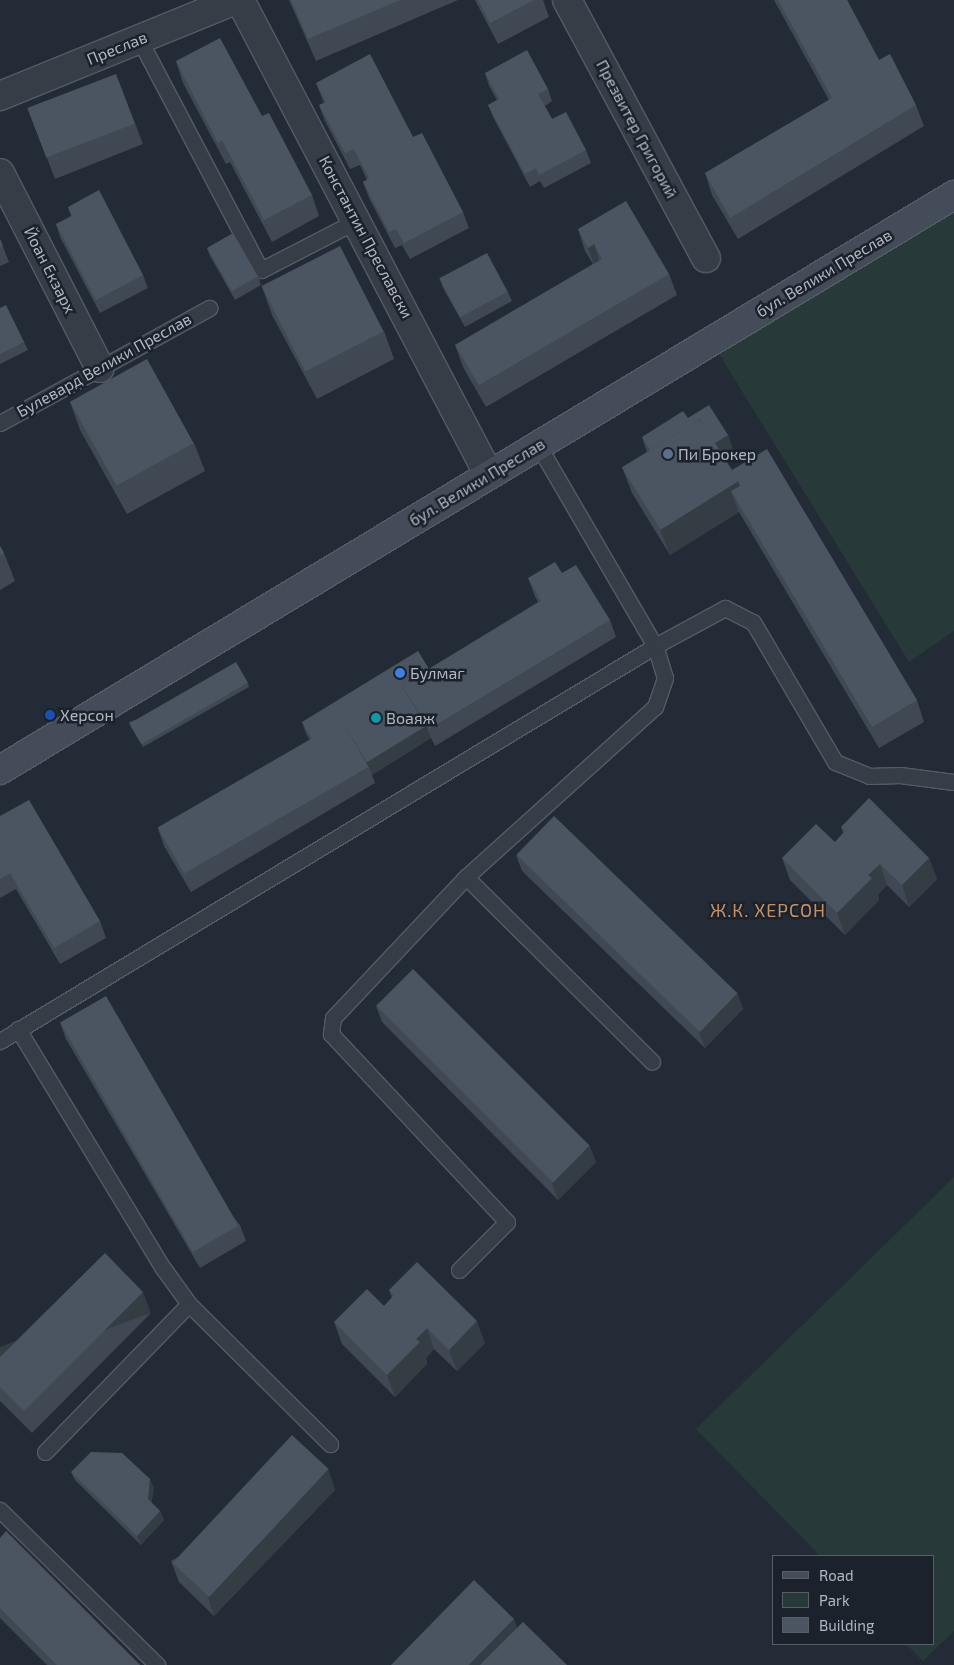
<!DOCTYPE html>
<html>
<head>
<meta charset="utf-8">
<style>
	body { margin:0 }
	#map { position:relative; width:954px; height:1665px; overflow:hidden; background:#232b36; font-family:"Exo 2",sans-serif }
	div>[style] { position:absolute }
	.green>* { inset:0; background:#283939 }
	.roads { filter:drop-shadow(1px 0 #545b64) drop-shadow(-1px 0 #545b64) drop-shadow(0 1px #545b64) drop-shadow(0 -1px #545b64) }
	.lane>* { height:15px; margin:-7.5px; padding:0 7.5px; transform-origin:7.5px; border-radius:7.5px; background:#363d47 }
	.street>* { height:28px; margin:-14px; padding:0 14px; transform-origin:14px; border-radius:14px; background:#363d47 }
	.secondary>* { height:28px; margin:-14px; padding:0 14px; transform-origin:14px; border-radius:14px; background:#454c59 }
	.wall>* { inset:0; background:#404953 }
	.shaded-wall>* { inset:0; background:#343c44; transform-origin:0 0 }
	.building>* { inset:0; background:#4b5561; transform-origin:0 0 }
	.dots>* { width:14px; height:14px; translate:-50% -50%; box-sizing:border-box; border:2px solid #1c222b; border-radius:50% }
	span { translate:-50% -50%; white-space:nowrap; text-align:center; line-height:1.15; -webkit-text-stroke:5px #1c222b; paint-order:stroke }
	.street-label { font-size:16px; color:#b1b8c3 }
	.poi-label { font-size:16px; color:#b1b8c3 }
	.left { translate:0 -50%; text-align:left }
	.neighbourhood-label { font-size:18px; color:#c79168; letter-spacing:1px }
	.legend { position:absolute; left:772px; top:1555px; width:162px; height:90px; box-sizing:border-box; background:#1c222b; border:1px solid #585e68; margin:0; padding:6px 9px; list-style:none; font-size:15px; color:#b1b8c3 }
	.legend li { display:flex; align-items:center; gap:10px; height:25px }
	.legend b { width:25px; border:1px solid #585e68 }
</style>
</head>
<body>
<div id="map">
	<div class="green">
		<div style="clip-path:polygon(954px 195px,954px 631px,909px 662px,711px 341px)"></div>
		<div style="clip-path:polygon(954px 1177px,954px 1631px,923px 1661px,906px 1644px,933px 1644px,933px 1556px,820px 1556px,696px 1429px)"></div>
	</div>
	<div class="roads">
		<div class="lane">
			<div style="left:139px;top:39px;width:261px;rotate:62.2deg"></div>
			<div style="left:261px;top:270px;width:109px;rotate:-27.3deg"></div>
			<div style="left:0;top:423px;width:239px;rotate:-28.8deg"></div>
			<div style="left:466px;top:877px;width:262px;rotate:44.8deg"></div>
			<div style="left:18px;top:1029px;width:280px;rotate:58.8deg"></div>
			<div style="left:163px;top:1268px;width:44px;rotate:54.2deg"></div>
			<div style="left:189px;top:1304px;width:199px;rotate:44.8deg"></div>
			<div style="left:0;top:1041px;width:765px;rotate:-31.09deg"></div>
			<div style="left:655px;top:646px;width:233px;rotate:-120.2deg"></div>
			<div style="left:459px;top:1270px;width:68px;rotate:-45deg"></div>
			<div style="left:507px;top:1222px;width:258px;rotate:-133.1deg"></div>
			<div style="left:331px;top:1034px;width:16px;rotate:-83deg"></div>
			<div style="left:333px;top:1018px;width:194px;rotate:-46.7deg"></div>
			<div style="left:466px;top:877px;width:254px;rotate:-42deg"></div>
			<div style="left:655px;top:707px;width:31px;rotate:-71deg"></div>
			<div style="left:665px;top:678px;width:34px;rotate:-107deg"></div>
			<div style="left:655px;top:646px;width:80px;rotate:-28.5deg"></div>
			<div style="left:725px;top:608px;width:31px;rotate:27deg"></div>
			<div style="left:753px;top:622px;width:162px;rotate:59.6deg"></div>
			<div style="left:835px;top:762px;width:37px;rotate:22deg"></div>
			<div style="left:869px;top:776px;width:31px;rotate:-2deg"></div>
			<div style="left:900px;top:775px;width:54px;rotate:7.4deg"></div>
			<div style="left:45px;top:1452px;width:206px;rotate:-45.8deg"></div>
			<div style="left:0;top:1510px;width:221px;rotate:44.6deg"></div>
		</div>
		<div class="street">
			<div style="left:240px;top:0;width:536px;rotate:62.34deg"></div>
			<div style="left:567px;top:0;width:293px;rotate:61.7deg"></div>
			<div style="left:0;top:96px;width:254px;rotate:-22.2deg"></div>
			<div style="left:0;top:173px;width:219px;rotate:62.9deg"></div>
		</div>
		<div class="secondary">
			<div style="left:0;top:770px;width:1114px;rotate:-31.08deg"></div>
		</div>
	</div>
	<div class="wall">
		<div style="clip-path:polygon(289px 0,458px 0,316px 61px)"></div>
		<div style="clip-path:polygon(475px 0,543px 0,549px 17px,498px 44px)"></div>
		<div style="clip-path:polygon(774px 0,847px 0,879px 60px,916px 105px,924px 126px,738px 239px,712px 195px,705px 173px,829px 100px)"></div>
		<div style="clip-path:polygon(176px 61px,262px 116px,312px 195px,319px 216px,272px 242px,230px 162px,226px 164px,183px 83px)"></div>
		<div style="clip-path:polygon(485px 73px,548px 89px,552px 101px,545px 106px,552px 119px,586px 150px,591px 163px,544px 188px,540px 181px,530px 187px,493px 117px,488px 105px,497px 100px,489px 86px)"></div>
		<div style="clip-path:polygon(316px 83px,413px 137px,463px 212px,469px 228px,410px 259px,402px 245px,395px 248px,369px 198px,363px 182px,367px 180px,360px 165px,350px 169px,325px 121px,319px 105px,324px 103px)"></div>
		<div style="clip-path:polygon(28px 109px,135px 123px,143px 144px,55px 179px)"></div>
		<div style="clip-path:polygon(68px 207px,143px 275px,148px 288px,100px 313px,60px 237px,56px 224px,71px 216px)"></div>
		<div style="clip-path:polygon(578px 229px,669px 274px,677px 295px,486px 407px,463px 367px,455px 345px,593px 264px,585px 251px)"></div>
		<div style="clip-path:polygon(0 239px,9px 262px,0 266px)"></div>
		<div style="clip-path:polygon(207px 248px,258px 276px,261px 285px,235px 300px,210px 256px)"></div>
		<div style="clip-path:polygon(440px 279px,508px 292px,512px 301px,465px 327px,443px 288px)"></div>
		<div style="clip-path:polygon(262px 287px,384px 331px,394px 359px,317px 399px,272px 315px)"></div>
		<div style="clip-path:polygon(0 308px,24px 342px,28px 350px,0 364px)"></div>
		<div style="clip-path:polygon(70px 402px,194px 443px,205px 471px,127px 514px,80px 430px)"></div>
		<div style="clip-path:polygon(688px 418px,728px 435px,735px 456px,726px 462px,732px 470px,917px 700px,924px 722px,879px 748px,739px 512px,670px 555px,632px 493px,622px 467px,647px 452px,642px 437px)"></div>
		<div style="clip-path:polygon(0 546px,4px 553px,15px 581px,0 590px)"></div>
		<div style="clip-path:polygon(562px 573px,610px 620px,616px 637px,435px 746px,431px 738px,372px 775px,375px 783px,191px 892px,164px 846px,158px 829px,310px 740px,306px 734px,302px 722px,429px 669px,538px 602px,534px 594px,528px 578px)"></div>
		<div style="clip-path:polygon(248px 683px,249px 687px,143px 747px,131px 727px,129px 722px)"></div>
		<div style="clip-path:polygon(0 816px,100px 921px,106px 938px,60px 964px,16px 889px,0 898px)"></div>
		<div style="clip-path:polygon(841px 827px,929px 858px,937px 879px,909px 907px,887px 885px,878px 895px,879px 900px,845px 935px,790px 880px,782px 858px,835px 842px,843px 833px)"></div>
		<div style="clip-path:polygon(516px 855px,737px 993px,743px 1009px,705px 1048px,522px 871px)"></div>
		<div style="clip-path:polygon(376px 1006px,596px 1162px,558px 1200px,382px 1022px)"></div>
		<div style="clip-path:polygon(60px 1023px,240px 1225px,246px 1241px,200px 1268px,66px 1039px)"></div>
		<div style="clip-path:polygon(389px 1290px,485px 1343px,457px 1371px,434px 1349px,426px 1358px,427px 1364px,395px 1397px,342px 1344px,334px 1322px,384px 1306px,392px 1298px)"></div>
		<div style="clip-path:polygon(151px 1313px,32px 1433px,0 1401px,0 1357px)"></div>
		<div style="clip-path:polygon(328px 1469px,335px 1490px,214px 1616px,179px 1582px,171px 1561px)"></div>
		<div style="clip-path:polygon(71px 1472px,154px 1488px,151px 1502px,160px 1511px,164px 1520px,141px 1545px,75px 1480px)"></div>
		<div style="clip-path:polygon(0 1538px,140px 1665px,47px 1665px,0 1618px)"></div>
	</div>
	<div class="shaded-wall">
		<div style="clip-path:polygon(594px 244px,601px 266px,596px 269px,588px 248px)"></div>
		<div style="clip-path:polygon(728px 435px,735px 456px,722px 464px,714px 443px)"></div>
		<div style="clip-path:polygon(738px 481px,748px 507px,731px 491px,739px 512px,670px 555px,660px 529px)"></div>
		<div style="clip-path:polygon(426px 726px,431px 738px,372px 775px,369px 767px,366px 763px)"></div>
		<div style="clip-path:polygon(929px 858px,937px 879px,909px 907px,902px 885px)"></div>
		<div style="clip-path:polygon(880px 864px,887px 885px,878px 895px,879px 900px,845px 935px,837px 913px,868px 875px)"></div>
		<div style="clip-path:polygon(737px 993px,743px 1009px,705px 1048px,699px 1032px)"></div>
		<div style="clip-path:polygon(590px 1146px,596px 1162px,558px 1200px,552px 1183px)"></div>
		<div style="left:143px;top:1292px;width:22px;height:168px;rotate:69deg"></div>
		<div style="clip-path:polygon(477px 1321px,485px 1343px,457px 1371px,449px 1350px)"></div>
		<div style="clip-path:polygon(427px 1328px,434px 1349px,426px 1358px,427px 1364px,395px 1397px,387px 1375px,416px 1339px)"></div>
		<div style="clip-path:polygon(328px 1469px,335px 1490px,214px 1616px,207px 1594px)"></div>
		<div style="clip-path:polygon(150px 1479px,154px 1488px,151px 1507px,148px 1499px)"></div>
		<div style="clip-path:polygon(160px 1511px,164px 1520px,141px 1545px,137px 1536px)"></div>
		<div style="clip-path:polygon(514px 1619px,519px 1632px,486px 1665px,469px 1665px)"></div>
	</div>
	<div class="building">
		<div style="clip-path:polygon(291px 0,400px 0,308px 39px)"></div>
		<div style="clip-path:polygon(478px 0,534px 0,490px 23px)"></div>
		<div style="clip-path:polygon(778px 0,847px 0,879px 60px,890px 54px,916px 105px,730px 218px,705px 173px,832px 98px)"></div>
		<div style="clip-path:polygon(220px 38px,262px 116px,269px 113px,312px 195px,264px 220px,222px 140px,218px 143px,176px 61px)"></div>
		<div style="clip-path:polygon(527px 50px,548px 89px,538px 94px,552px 119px,566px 112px,586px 150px,539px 175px,536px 168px,525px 174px,488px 105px,499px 99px,485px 73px)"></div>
		<div style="clip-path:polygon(370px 54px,413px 137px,422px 133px,463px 212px,404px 243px,396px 229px,389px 232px,363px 182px,369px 178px,354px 149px,345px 153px,319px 105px,326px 102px,316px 83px)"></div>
		<div style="left:116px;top:74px;width:53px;height:95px;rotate:69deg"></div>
		<div style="clip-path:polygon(99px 190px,143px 275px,96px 300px,56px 224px,72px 216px,68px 207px)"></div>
		<div style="clip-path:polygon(626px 201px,669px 274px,479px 385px,455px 345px,602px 259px,594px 244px,588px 248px,578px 229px)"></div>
		<div style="left:233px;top:233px;width:50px;height:30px;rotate:60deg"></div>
		<div style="clip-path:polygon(0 239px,3px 246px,0 247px)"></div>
		<div style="left:340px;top:246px;width:96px;height:88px;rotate:63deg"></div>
		<div style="left:487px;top:253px;width:44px;height:54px;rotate:62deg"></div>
		<div style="clip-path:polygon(6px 305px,24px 342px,0 354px,0 308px)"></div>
		<div style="left:147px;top:359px;width:96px;height:88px;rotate:61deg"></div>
		<div style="clip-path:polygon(709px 405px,728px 435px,715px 443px,700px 419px,650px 450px,642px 437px,683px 411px,688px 418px)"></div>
		<div style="left:700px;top:419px;width:73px;height:92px;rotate:58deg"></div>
		<div style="clip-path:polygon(767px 449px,917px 700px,872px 727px,731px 491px,740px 486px,738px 481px,732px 470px)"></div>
		<div style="clip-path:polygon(0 546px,4px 553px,0 556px)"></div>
		<div style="clip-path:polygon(555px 562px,562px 573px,576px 565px,610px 620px,429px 729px,402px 685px,541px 601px,528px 578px)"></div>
		<div style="clip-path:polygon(418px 651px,429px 669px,402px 685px,403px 688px,426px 726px,367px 762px,342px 721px,312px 739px,302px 722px)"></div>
		<div style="left:236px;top:662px;width:24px;height:123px;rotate:60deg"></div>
		<div style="left:342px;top:721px;width:53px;height:213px;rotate:60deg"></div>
		<div style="clip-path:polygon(869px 798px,929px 858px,902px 885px,880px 864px,868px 875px,872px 878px,837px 913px,782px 858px,816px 824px,835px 842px,845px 831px,841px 827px)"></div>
		<div style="clip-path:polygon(29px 800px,100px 921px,54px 948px,10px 873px,0 879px,0 816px)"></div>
		<div style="left:554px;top:816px;width:255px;height:54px;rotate:44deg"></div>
		<div style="left:413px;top:969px;width:250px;height:52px;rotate:45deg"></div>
		<div style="left:106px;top:996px;width:265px;height:53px;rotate:60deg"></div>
		<div style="clip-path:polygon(105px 1253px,143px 1292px,24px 1411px,0 1387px,0 1357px)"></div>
		<div style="clip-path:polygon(417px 1262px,477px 1321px,449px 1350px,427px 1328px,416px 1339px,420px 1342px,387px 1375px,334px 1322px,367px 1289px,384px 1306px,394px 1295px,389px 1290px)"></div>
		<div style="left:292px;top:1435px;width:50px;height:175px;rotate:43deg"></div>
		<div style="clip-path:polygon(91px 1452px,122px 1453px,150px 1479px,148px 1499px,160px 1511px,137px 1536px,71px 1472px)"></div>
		<div style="clip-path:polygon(6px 1531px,140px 1665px,57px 1665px,0 1608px,0 1538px)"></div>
		<div style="clip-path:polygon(474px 1580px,514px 1619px,469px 1665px,391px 1665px)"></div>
		<div style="clip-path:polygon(523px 1622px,567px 1665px,480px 1665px)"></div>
	</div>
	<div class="dots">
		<div style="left:668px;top:454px;background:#5c6f8a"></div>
		<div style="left:400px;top:673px;background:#3f7fe0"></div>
		<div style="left:50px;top:715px;background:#1a4fb4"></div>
		<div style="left:376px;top:718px;background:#0f9aa8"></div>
	</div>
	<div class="street-label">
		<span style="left:117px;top:48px;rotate:-22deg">Преслав</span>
		<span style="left:637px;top:129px;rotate:62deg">Презвитер Григорий</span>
		<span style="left:366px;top:237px;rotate:62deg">Константин Преславски</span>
		<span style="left:50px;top:270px;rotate:63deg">Йоан Екзарх</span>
		<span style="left:824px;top:273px;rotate:-31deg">бул. Велики Преслав</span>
		<span style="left:104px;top:365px;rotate:-29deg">Булевард Велики Преслав</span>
		<span style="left:477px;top:482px;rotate:-31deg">бул. Велики Преслав</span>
	</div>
	<div class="poi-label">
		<span class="left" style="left:678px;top:454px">Пи Брокер</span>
		<span class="left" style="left:410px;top:673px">Булмаг</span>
		<span class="left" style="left:60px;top:715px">Херсон</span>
		<span class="left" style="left:386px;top:718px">Воаяж</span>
	</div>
	<div class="neighbourhood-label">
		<span style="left:768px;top:910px">Ж.К. ХЕРСОН</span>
	</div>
	<ul class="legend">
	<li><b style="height:6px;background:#454c59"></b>Road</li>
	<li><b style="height:14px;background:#283939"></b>Park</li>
	<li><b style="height:14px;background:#4b5561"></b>Building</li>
	</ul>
</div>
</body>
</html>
